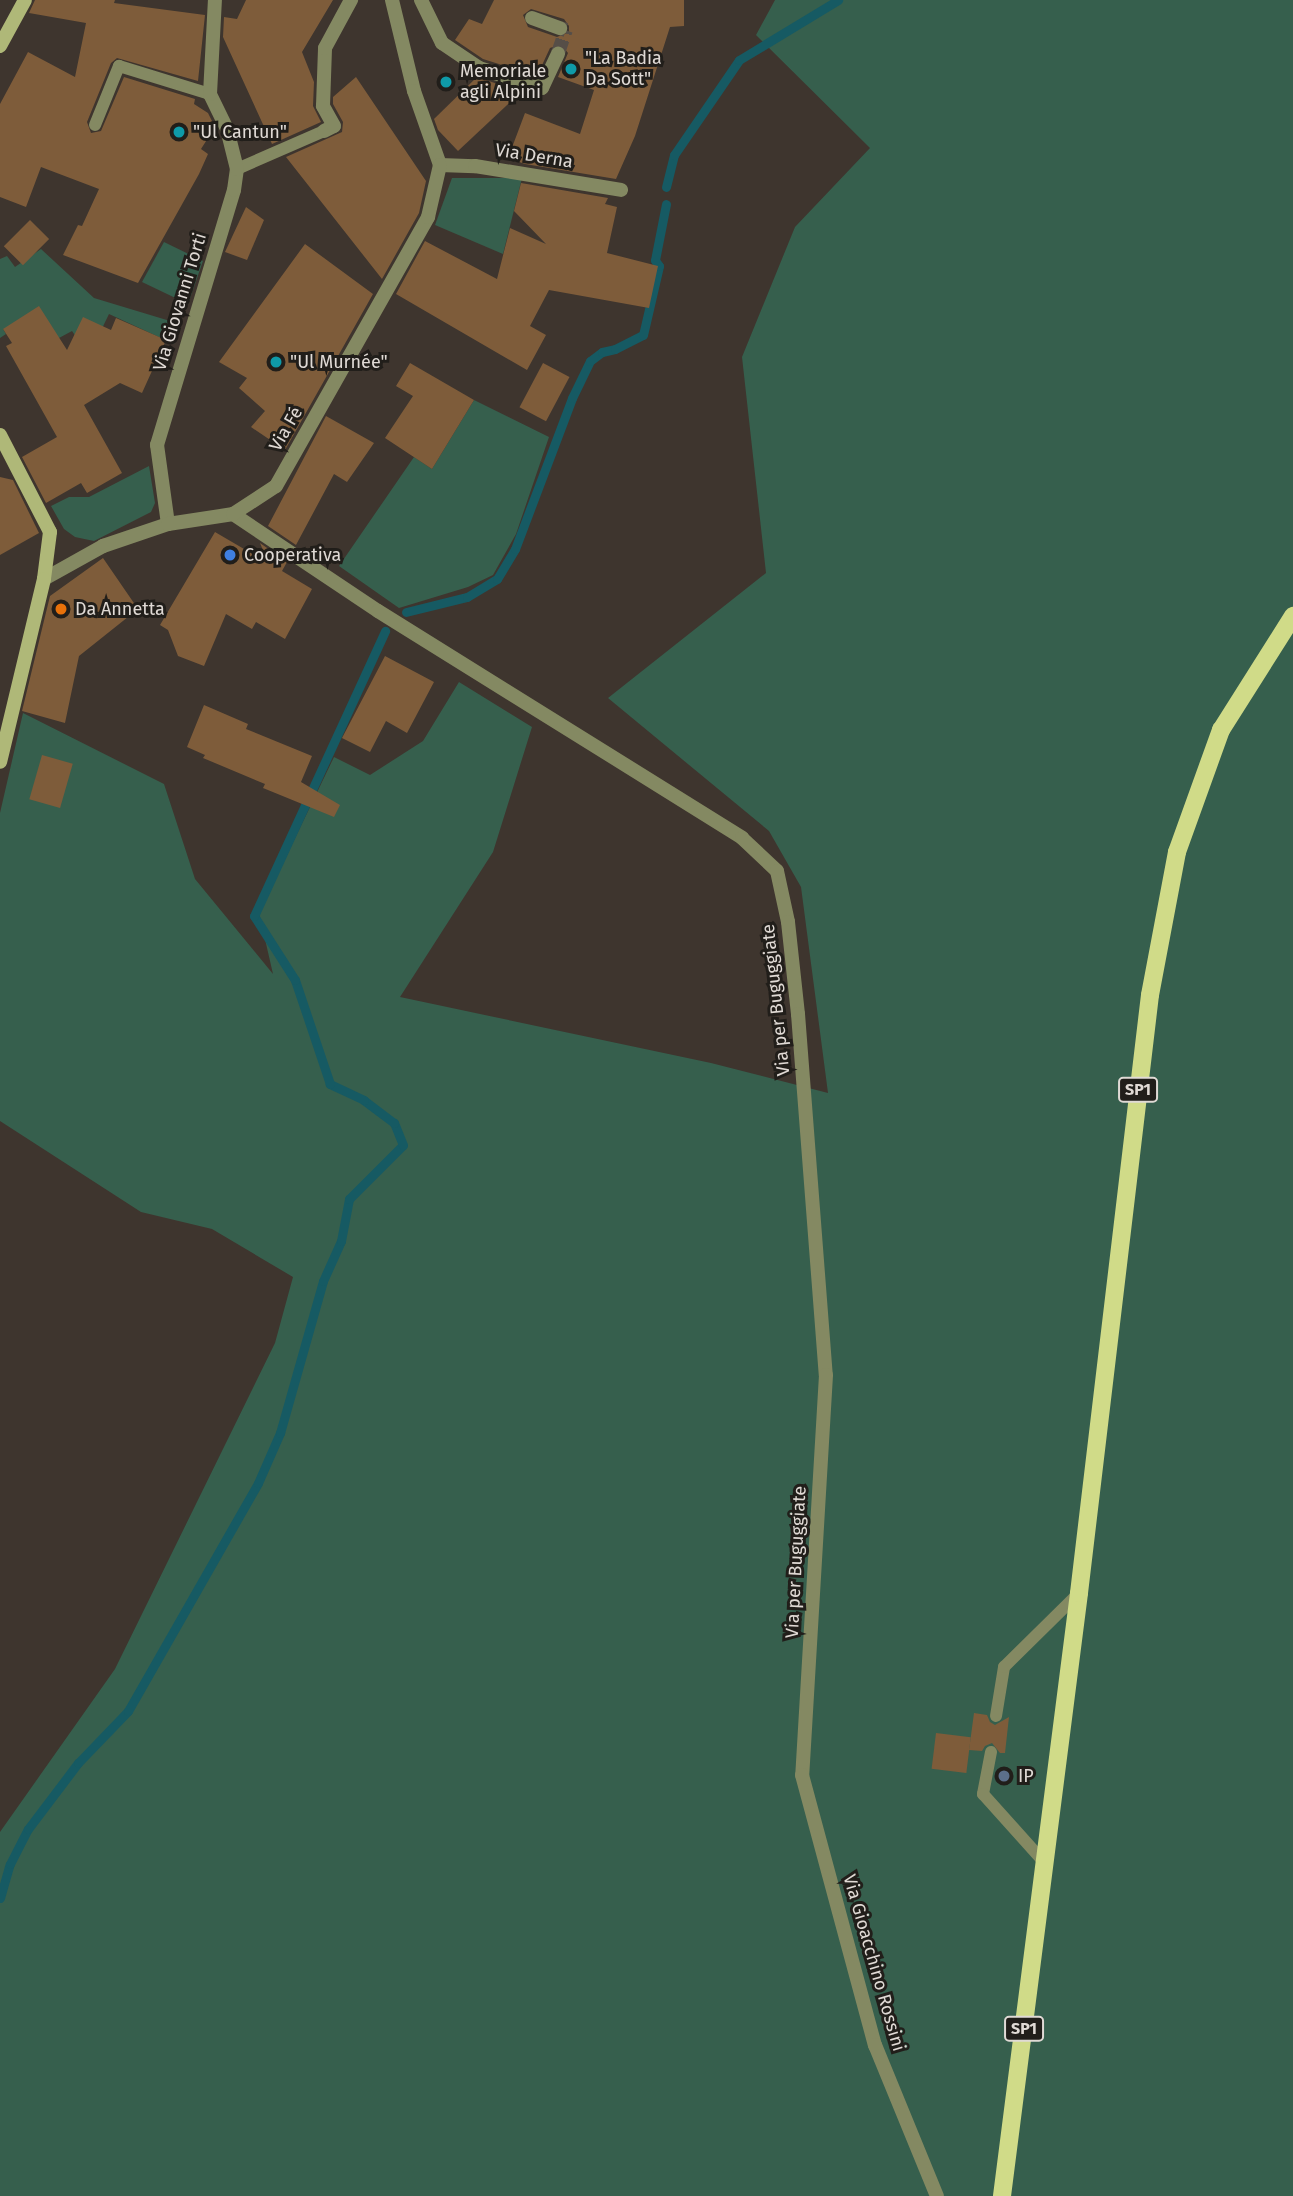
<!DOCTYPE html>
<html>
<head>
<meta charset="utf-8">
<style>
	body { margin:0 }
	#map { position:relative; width:1293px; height:2196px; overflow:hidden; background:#3e352e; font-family:"Fira Sans",sans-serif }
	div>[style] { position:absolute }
	.green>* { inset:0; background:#365f4d }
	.stream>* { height:9px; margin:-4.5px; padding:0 4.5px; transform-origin:4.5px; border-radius:4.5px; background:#165a63 }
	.building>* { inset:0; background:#7e5c3a; transform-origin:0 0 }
	.street-tunnel>* { height:14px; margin-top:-7px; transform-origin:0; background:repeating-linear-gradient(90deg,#564e47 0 14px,transparent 0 21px) }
	.lane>* { height:12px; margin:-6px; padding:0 6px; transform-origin:6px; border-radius:6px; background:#848962 }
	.street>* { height:14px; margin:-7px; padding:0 7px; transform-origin:7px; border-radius:7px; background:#848962 }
	.secondary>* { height:14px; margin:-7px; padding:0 7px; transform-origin:7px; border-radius:7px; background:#afb878 }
	.primary>* { height:18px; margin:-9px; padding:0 9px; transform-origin:9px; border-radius:9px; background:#d0db88 }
	.dots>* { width:19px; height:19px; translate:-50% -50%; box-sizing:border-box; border:4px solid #211e1a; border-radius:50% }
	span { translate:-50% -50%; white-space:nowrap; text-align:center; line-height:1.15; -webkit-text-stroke:6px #211e1a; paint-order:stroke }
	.shield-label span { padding:2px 5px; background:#211e1a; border:2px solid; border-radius:5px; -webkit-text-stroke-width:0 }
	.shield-label { font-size:16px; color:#e0dad5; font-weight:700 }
	.poi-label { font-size:18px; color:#e0dad5 }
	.left { translate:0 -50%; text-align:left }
	.street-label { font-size:18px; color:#e0dad5 }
</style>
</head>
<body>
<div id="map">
	<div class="green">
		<div style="clip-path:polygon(775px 0,1293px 0,1293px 2196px,0 2196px,0 1832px,115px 1669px,275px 1343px,293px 1277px,212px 1229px,141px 1212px,0 1121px,0 813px,23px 713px,164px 784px,195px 879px,273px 974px,259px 913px,334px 757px,370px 775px,423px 741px,459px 682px,532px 727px,493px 852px,400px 997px,711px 1063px,828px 1093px,801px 887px,769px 831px,608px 698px,766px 573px,742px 357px,795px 227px,870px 148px,756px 35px)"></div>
		<div style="clip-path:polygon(452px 178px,522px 178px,503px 254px,435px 225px)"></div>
		<div style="clip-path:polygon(164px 242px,203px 261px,188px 304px,142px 282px)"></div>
		<div style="clip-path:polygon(41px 249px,94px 298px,180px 324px,174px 344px,109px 314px,94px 345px,83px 347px,72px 331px,59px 338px,3px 329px,6px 334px,0 338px,0 259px,7px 256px,15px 267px)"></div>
		<div style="clip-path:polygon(474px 400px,549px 437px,516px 534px,493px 575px,468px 587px,399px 608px,339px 566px,414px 457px,432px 469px)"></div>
		<div style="clip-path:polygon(149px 466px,155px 503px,151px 512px,94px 541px,75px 537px,64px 529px,51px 506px,69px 497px,89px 497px)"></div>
	</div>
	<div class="stream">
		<div style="left:666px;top:187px;width:33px;rotate:-76deg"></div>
		<div style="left:674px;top:155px;width:115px;rotate:-55.6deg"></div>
		<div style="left:739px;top:60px;width:116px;rotate:-31.2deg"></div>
		<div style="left:406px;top:612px;width:63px;rotate:-13.8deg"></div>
		<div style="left:467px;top:597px;width:35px;rotate:-31deg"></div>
		<div style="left:497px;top:579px;width:35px;rotate:-59deg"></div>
		<div style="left:515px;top:549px;width:161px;rotate:-69.3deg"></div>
		<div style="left:572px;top:398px;width:41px;rotate:-64.1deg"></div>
		<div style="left:590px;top:361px;width:15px;rotate:-37deg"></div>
		<div style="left:602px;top:352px;width:13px;rotate:-13deg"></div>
		<div style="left:615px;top:349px;width:31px;rotate:-27deg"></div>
		<div style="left:643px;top:335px;width:71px;rotate:-76.9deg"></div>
		<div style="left:659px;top:266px;width:7px;rotate:-124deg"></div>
		<div style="left:655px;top:260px;width:57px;rotate:-78.9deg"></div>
		<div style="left:0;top:1898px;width:35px;rotate:-74deg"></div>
		<div style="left:10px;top:1864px;width:39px;rotate:-63deg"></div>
		<div style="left:28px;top:1829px;width:83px;rotate:-52.9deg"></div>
		<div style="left:78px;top:1763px;width:72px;rotate:-46.1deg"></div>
		<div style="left:128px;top:1711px;width:262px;rotate:-60.3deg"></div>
		<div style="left:258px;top:1483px;width:55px;rotate:-66.3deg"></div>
		<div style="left:280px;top:1433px;width:158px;rotate:-74.2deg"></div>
		<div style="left:323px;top:1281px;width:44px;rotate:-65.8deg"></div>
		<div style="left:341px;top:1241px;width:43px;rotate:-79.2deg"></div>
		<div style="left:349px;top:1199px;width:76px;rotate:-45deg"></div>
		<div style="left:403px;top:1145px;width:24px;rotate:-112deg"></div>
		<div style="left:394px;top:1123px;width:38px;rotate:-143deg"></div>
		<div style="left:364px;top:1100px;width:38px;rotate:-155deg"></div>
		<div style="left:330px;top:1084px;width:110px;rotate:-108.6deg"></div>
		<div style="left:295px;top:980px;width:76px;rotate:-122.6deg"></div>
		<div style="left:254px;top:916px;width:314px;rotate:-65.3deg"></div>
	</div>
	<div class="building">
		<div style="clip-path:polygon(35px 0,115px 0,114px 3px,205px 15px,198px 81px,117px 58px,111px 63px,87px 122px,91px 133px,101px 131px,124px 77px,195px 99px,194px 104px,208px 113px,215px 127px,201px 149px,208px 154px,199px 174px,138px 283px,63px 255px,78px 225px,82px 226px,99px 189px,41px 167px,26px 207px,0 197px,0 104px,28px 52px,75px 77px,86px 23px,29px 13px)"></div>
		<div style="clip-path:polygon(246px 0,333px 0,302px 52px,314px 82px,313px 106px,321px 122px,272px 144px,223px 37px,224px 17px,237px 19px)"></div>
		<div style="clip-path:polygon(evenodd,494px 0,684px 0,684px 26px,670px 27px,635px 136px,616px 179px,525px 164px,508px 158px,525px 113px,580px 134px,594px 90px,558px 77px,568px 53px,561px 44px,550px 48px,537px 76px,483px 59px,455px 40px,469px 19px,482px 24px,494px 0,531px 9px,564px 19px,569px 26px,569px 32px,557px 37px,528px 27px,523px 15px,531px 9px)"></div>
		<div style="clip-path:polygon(356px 77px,426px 181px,419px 213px,382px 279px,286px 157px,342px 132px,343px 122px,333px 104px,333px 97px)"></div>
		<div style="clip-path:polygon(477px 77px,521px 92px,458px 151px,438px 130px,434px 119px)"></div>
		<div style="clip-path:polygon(521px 183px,608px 198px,605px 204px,617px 207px,607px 253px,658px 266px,649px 308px,549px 290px,530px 326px,546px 335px,527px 370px,396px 294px,425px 241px,497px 279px,510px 228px,546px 244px,514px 211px)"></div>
		<div style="clip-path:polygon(246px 207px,264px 220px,247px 260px,225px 252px)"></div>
		<div style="left:30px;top:220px;width:27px;height:37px;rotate:45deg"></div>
		<div style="clip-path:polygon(305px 244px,373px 294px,285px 450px,251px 427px,265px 411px,239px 388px,247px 378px,219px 362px)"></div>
		<div style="clip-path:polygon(39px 306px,67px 350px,83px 317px,111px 330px,116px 318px,166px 340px,142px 393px,120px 383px,84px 405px,122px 473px,87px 493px,81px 483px,46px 503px,22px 457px,57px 437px,6px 346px,12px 343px,3px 329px)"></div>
		<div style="clip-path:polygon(410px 363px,474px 400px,432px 469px,385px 438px,413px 396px,396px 386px)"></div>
		<div style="left:543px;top:363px;width:30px;height:50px;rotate:28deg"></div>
		<div style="clip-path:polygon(326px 416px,374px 443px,347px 482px,334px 474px,296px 545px,268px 526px)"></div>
		<div style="clip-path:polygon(0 477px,13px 480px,39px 533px,0 555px)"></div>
		<div style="clip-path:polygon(215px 532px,268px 563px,260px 543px,287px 562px,282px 571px,312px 589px,285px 639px,256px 622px,252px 629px,226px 614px,204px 666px,178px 656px,168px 630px,160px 625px)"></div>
		<div style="clip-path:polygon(103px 558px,138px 609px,79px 656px,65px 723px,22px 711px,50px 596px)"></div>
		<div style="clip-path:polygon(385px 656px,434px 682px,407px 733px,386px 721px,370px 752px,342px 738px)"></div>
		<div style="clip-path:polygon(204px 705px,248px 724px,246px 729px,312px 756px,301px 782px,340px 805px,334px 817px,263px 788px,265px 784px,203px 758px,205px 755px,187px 747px)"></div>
		<div style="left:42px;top:755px;width:32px;height:46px;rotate:16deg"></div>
		<div style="clip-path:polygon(974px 1713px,987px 1715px,990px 1722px,995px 1725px,1009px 1717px,1005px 1753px,1000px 1753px,992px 1743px,985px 1746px,982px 1751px,969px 1750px)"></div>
		<div style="left:936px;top:1733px;width:35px;height:36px;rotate:7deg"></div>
	</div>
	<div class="street-tunnel">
		<div style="left:558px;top:53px;width:24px;rotate:-71deg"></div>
		<div style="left:566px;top:30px;width:6px;rotate:-162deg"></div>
	</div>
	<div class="lane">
		<div style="left:95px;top:125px;width:64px;rotate:-67.9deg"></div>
		<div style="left:119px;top:66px;width:95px;rotate:17.1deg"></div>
		<div style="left:237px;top:169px;width:95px;rotate:-23.6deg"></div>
		<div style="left:996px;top:1716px;width:50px;rotate:-80.7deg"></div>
		<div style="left:1004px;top:1667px;width:105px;rotate:-44.6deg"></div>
		<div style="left:991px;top:1752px;width:43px;rotate:100.8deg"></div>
		<div style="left:983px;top:1794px;width:93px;rotate:48.1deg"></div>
	</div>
	<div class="street">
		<div style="left:392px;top:0;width:94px;rotate:76.4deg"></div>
		<div style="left:414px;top:91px;width:78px;rotate:70.6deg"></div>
		<div style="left:421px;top:0;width:48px;rotate:64deg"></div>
		<div style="left:442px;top:43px;width:45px;rotate:34deg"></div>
		<div style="left:479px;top:68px;width:66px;rotate:17.6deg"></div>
		<div style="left:542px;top:88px;width:38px;rotate:-65deg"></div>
		<div style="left:532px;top:18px;width:30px;rotate:20deg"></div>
		<div style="left:324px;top:131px;width:11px;rotate:-27deg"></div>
		<div style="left:334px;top:126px;width:23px;rotate:-119deg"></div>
		<div style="left:323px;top:106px;width:58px;rotate:-88deg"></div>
		<div style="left:325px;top:48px;width:55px;rotate:-61.6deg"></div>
		<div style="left:440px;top:165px;width:35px;rotate:2deg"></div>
		<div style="left:475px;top:166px;width:148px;rotate:9.3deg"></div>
		<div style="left:233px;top:514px;width:174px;rotate:33.8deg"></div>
		<div style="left:378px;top:611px;width:429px;rotate:31.9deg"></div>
		<div style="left:742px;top:838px;width:48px;rotate:43.3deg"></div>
		<div style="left:777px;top:871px;width:52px;rotate:77.8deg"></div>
		<div style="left:788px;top:922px;width:93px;rotate:83.8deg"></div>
		<div style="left:798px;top:1014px;width:362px;rotate:85.6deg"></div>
		<div style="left:826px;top:1375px;width:401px;rotate:93.4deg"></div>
		<div style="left:802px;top:1775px;width:280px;rotate:74.9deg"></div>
		<div style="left:875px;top:2045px;width:163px;rotate:67.7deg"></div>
		<div style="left:168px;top:524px;width:80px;rotate:-97.9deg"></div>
		<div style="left:157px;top:445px;width:266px;rotate:-73.2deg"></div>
		<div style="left:234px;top:190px;width:21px;rotate:-82deg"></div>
		<div style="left:237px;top:169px;width:41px;rotate:-104deg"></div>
		<div style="left:227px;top:129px;width:39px;rotate:-116deg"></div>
		<div style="left:210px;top:94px;width:94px;rotate:-87deg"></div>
		<div style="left:44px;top:579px;width:68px;rotate:-29.2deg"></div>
		<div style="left:103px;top:546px;width:69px;rotate:-18.7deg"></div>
		<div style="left:168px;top:524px;width:66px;rotate:-8.7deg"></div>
		<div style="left:233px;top:514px;width:51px;rotate:-33.1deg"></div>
		<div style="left:276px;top:486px;width:309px;rotate:-60.5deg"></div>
		<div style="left:428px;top:217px;width:53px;rotate:-77deg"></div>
	</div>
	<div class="secondary">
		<div style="left:0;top:46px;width:52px;rotate:-61.5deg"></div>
		<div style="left:0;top:435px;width:109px;rotate:62.7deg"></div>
		<div style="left:50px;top:532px;width:47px;rotate:97.3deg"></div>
		<div style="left:44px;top:579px;width:188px;rotate:103.5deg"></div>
	</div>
	<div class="primary">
		<div style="left:1002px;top:2196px;width:608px;rotate:-82.72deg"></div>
		<div style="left:1079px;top:1593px;width:602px;rotate:-83.23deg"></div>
		<div style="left:1150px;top:995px;width:146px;rotate:-79.3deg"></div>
		<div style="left:1177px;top:852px;width:130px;rotate:-70.2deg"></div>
		<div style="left:1221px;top:730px;width:135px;rotate:-57.7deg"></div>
	</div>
	<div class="dots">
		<div style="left:571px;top:69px;background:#0f9aa8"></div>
		<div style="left:446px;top:82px;background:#0f9aa8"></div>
		<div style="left:179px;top:132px;background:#0f9aa8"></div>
		<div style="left:276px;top:362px;background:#0f9aa8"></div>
		<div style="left:230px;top:555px;background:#3f7fe0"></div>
		<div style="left:61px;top:609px;background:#e8710a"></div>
		<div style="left:1004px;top:1776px;background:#5c6f8a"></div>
	</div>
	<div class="shield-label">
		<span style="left:1138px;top:1090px">SP1</span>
		<span style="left:1024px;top:2029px">SP1</span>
	</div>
	<div class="poi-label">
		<span class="left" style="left:585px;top:69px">"La Badia<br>Da Sott"</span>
		<span class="left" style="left:460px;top:82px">Memoriale<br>agli Alpini</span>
		<span class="left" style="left:193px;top:132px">"Ul Cantun"</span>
		<span class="left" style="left:290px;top:362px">"Ul Murnée"</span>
		<span class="left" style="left:244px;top:555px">Cooperativa</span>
		<span class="left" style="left:75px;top:609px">Da Annetta</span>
		<span class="left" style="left:1018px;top:1776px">IP</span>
	</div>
	<div class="street-label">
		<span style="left:534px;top:156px;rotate:9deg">Via Derna</span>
		<span style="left:180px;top:302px;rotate:-73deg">Via Giovanni Torti</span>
		<span style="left:286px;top:429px;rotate:-60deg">Via Fé</span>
		<span style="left:776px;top:1000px;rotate:-96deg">Via per Buguggiate</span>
		<span style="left:796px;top:1562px;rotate:-87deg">Via per Buguggiate</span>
		<span style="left:874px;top:1963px;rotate:74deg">Via Gioacchino Rossini</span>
	</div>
</div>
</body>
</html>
